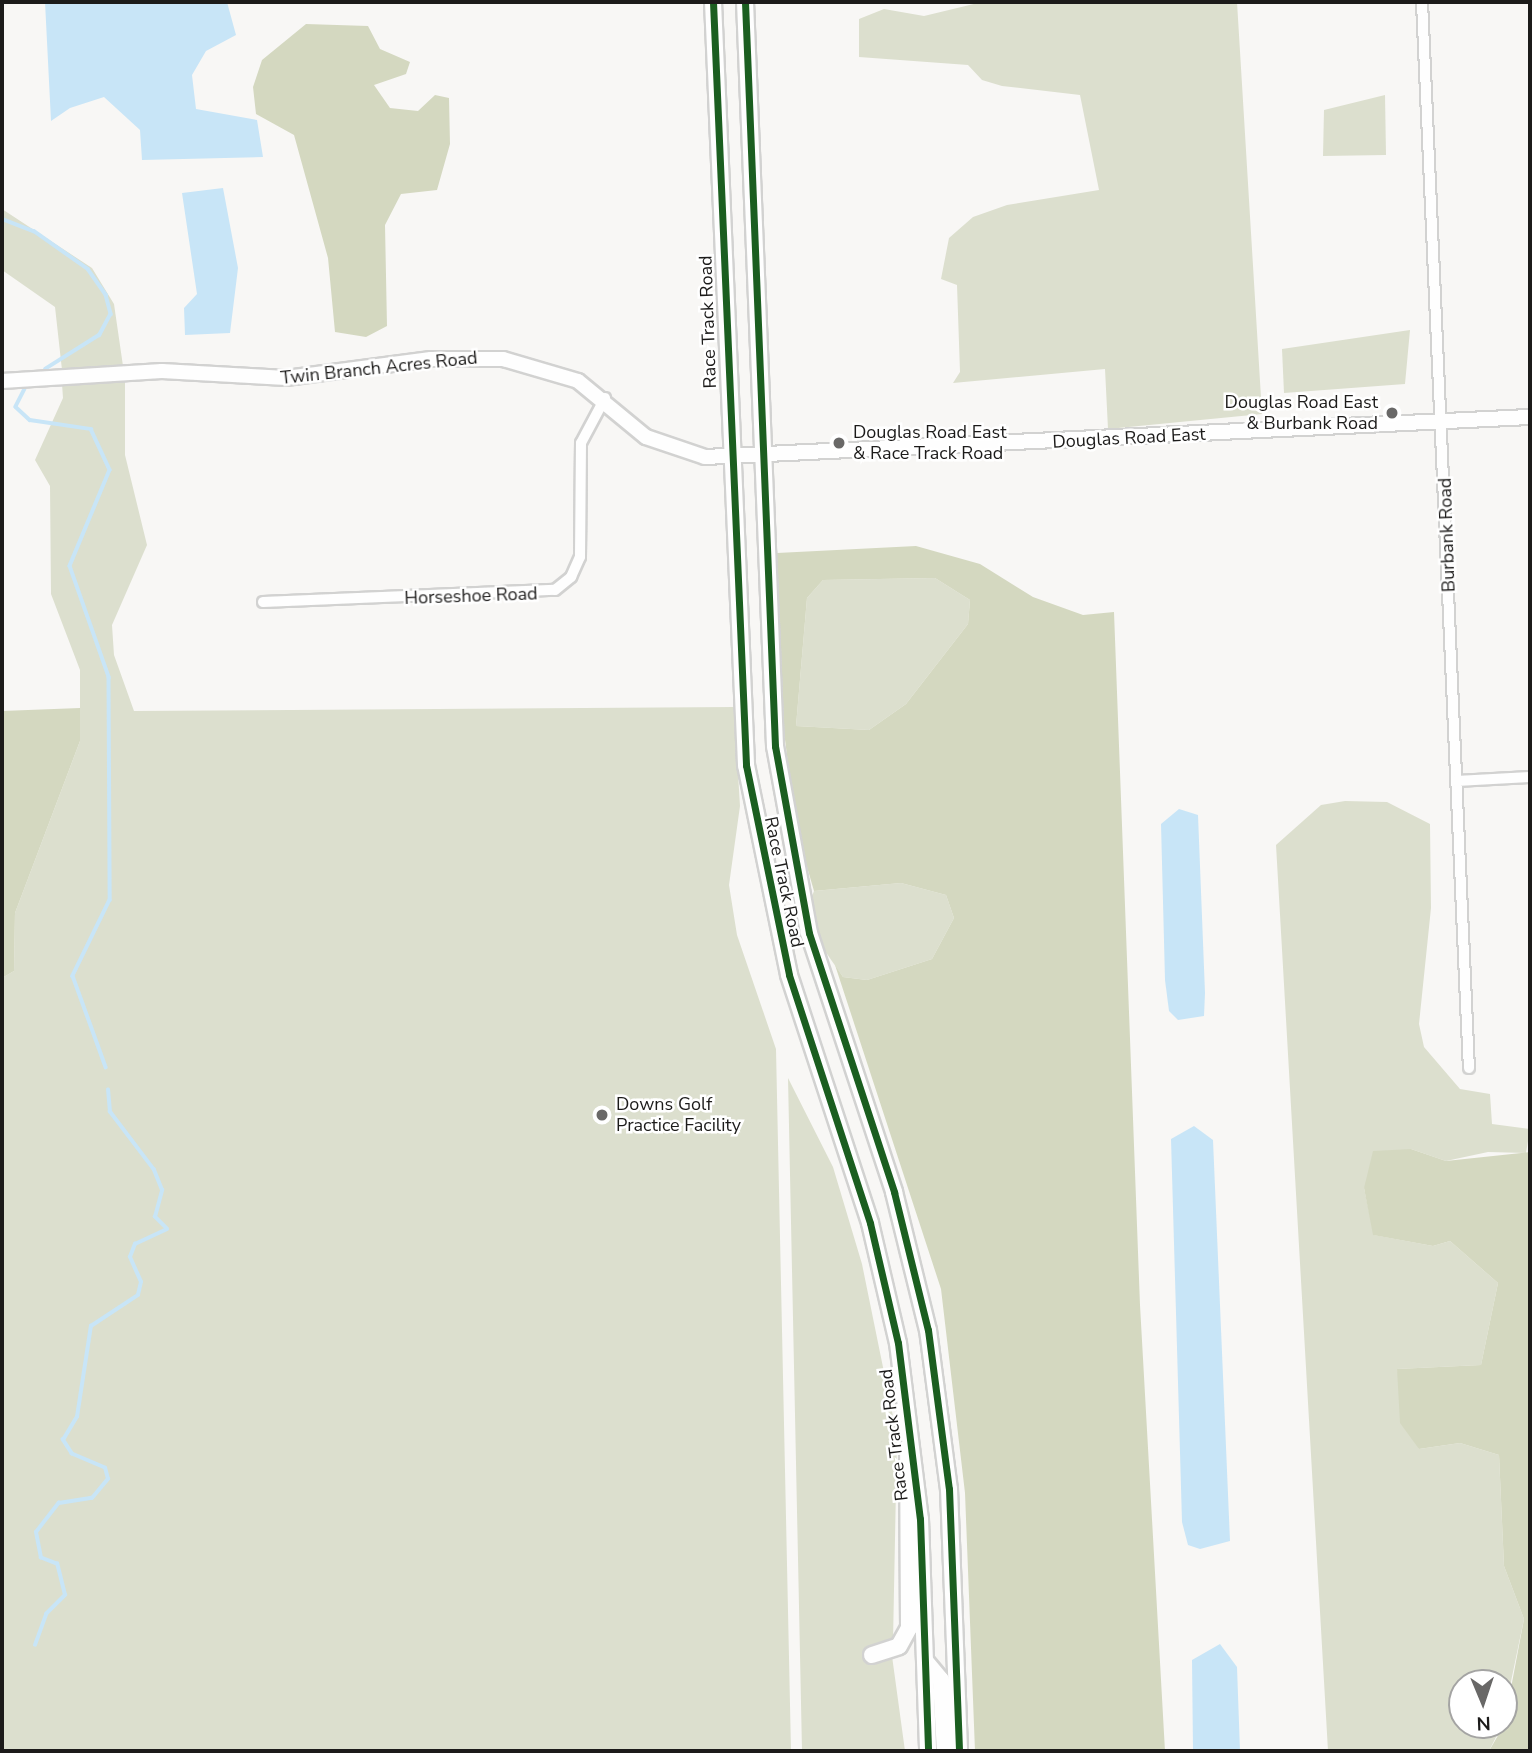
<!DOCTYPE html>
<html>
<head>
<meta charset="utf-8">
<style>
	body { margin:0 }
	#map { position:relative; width:1532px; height:1753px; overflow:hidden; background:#f8f7f5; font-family:"Nunito Sans",sans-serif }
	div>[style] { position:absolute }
	.green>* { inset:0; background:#dcdfce }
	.forest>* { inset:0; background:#d4d8c0 }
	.water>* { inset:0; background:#c8e5f7 }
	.stream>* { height:3.5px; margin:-1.75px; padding:0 1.75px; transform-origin:1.75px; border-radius:1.75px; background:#c8e5f7 }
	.roads { filter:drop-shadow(2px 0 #d2d2d1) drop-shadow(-2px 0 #d2d2d1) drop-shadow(0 2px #d2d2d1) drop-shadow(0 -2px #d2d2d1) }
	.minor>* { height:10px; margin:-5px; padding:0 5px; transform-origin:5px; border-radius:5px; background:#fefefe }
	.tertiary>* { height:14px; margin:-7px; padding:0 7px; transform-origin:7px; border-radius:7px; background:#fefefe }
	.secondary>* { height:16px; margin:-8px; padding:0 8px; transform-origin:8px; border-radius:8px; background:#fefefe }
	.cycleway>* { height:7px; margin:-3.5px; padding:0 3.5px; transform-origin:3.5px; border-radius:3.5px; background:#1b5e20 }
	.dots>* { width:19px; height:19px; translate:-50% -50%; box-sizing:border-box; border:4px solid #fff; border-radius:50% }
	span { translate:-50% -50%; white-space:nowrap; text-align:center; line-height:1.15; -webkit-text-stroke:5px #fff; paint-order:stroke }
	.street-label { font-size:18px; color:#1c1b1a }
	.poi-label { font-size:18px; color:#1c1b1a }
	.right { translate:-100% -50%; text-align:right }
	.left { translate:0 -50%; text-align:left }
	.frame { position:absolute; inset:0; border:4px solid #1c1b1a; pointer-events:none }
	.north { position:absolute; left:1448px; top:1669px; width:70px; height:70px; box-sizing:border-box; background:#fff; border:2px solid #a4a4a3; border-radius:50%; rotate:178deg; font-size:19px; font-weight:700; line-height:28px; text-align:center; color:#1c1b1a }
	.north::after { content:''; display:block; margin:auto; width:24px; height:32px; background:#696867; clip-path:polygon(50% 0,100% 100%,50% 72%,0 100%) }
</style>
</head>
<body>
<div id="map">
	<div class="green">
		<div style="clip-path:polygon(982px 2px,1237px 2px,1262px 414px,1108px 429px,1105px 369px,953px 383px,960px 372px,957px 285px,941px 279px,949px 238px,973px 217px,1007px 205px,1099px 190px,1080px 95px,1002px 86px,982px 80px,968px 65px,859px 57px,859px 19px,884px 9px,924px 16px)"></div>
		<div style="clip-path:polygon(1385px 95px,1386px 155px,1323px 156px,1324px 110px)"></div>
		<div style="clip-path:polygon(2px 209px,92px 268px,114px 304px,123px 366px,62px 370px,55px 307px,2px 270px)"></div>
		<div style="clip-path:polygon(1410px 330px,1405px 384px,1284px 393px,1282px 349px)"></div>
		<div style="clip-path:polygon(125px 380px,125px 455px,147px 545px,112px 625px,114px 655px,134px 711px,734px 707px,740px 806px,729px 885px,737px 935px,776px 1049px,791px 1751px,2px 1751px,2px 978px,14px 971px,15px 913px,80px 741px,80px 670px,51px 594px,50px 486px,35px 460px,63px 398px,62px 384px)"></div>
		<div style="clip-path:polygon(935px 578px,970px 600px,968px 624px,906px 704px,869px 730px,796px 726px,807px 598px,823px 580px)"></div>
		<div style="clip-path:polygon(1345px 801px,1387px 802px,1430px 824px,1431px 908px,1419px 1024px,1424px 1047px,1460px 1089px,1490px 1094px,1492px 1124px,1530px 1129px,1526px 1153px,1488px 1152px,1446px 1161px,1411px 1149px,1364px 1188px,1374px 1235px,1433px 1246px,1450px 1241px,1498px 1283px,1481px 1365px,1397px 1369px,1419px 1449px,1460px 1443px,1499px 1455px,1504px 1566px,1524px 1619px,1504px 1715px,1504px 1683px,1462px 1683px,1462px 1725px,1502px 1725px,1489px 1751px,1328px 1751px,1276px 845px,1321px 805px)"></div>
		<div style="clip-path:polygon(901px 883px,946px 895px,954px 918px,932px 959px,867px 980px,843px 977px,818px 941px,809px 904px,814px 891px)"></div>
		<div style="clip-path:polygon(788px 1078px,833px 1167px,862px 1264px,897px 1436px,893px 1642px,865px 1650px,868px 1663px,892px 1656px,905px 1751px,802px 1751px)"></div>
	</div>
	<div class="forest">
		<div style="clip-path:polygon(306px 24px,368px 26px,380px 49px,410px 62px,406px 74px,374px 85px,390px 108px,418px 111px,435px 95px,449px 98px,450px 144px,437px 190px,401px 194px,385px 225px,387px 326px,366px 337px,335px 332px,328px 258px,294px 135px,256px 114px,253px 87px,262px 60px)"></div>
		<div style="clip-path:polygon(evenodd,916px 546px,980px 564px,1033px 597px,1083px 615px,1114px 612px,1140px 1305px,1165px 1751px,975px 1751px,965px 1493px,941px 1289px,835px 965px,843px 977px,867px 980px,932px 959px,954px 918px,946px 895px,901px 883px,814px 891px,796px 829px,781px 707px,777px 553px,916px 546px,935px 578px,970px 600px,968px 624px,906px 704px,869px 730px,796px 726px,807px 598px,823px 580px,935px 578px)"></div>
		<div style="clip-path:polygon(80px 708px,80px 741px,15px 913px,14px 971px,2px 978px,2px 711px)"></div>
		<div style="clip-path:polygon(1411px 1149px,1446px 1161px,1530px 1152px,1529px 1751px,1489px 1751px,1504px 1725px,1524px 1619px,1504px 1566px,1499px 1455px,1460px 1443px,1419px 1449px,1400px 1423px,1397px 1369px,1481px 1365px,1498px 1283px,1450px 1241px,1433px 1246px,1373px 1235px,1364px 1188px,1373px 1151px)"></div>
	</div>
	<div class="water">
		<div style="clip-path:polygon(45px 2px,227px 2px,236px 35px,206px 51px,192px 75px,196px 109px,257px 120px,263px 157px,142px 160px,140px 130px,104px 97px,70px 108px,51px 121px)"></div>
		<div style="clip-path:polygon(223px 188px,238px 268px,230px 333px,185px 335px,184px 308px,197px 294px,182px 193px)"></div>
		<div style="clip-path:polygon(1179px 809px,1198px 815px,1205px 993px,1204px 1016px,1178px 1020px,1169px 1011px,1165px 980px,1161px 824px)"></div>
		<div style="clip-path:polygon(1194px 1126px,1213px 1140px,1230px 1541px,1200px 1549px,1188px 1545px,1182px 1522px,1171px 1139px)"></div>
		<div style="clip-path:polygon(1220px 1644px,1237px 1667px,1240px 1751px,1193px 1751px,1192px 1660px)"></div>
	</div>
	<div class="stream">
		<div style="left:2px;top:219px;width:34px;rotate:21deg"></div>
		<div style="left:34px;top:231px;width:66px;rotate:35.1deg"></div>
		<div style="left:88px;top:269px;width:32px;rotate:55deg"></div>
		<div style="left:106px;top:295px;width:20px;rotate:75deg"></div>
		<div style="left:111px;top:314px;width:24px;rotate:118deg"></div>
		<div style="left:100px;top:335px;width:64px;rotate:147.8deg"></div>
		<div style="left:25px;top:389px;width:20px;rotate:117deg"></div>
		<div style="left:16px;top:407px;width:19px;rotate:43deg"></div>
		<div style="left:30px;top:420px;width:62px;rotate:8.4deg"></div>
		<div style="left:91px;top:429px;width:45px;rotate:65.1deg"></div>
		<div style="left:110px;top:470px;width:104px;rotate:112.6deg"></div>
		<div style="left:70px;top:566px;width:118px;rotate:70.6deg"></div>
		<div style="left:109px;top:677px;width:223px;rotate:89.7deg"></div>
		<div style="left:110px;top:900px;width:85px;rotate:116deg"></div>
		<div style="left:73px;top:976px;width:97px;rotate:70.1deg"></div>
		<div style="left:35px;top:1645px;width:33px;rotate:-70deg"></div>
		<div style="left:46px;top:1614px;width:27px;rotate:-45deg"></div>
		<div style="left:65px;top:1595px;width:32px;rotate:-104deg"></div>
		<div style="left:57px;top:1564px;width:17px;rotate:-159deg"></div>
		<div style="left:41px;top:1558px;width:26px;rotate:-101deg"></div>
		<div style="left:36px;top:1532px;width:37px;rotate:-52deg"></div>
		<div style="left:59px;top:1503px;width:33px;rotate:-9deg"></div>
		<div style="left:92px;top:1498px;width:25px;rotate:-50deg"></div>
		<div style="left:108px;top:1479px;width:11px;rotate:-105deg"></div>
		<div style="left:105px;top:1468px;width:36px;rotate:-157deg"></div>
		<div style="left:72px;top:1454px;width:17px;rotate:-123deg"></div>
		<div style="left:63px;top:1440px;width:27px;rotate:-59deg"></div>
		<div style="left:77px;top:1417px;width:92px;rotate:-81.3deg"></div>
		<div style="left:91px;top:1326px;width:56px;rotate:-33.4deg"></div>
		<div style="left:138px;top:1295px;width:13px;rotate:-77deg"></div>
		<div style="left:141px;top:1282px;width:27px;rotate:-114deg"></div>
		<div style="left:130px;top:1257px;width:14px;rotate:-69deg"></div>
		<div style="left:135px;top:1244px;width:35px;rotate:-25deg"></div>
		<div style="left:167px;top:1229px;width:17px;rotate:-135deg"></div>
		<div style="left:155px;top:1217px;width:28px;rotate:-75deg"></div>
		<div style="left:162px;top:1190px;width:22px;rotate:-112deg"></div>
		<div style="left:154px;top:1170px;width:73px;rotate:-127.2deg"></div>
		<div style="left:110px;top:1112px;width:22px;rotate:-95deg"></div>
	</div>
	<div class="roads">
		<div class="minor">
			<div style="left:1422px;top:2px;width:1067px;rotate:87.48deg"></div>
			<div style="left:263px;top:602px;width:292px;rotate:-2.4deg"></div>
			<div style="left:555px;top:590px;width:21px;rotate:-39deg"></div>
			<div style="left:571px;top:577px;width:22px;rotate:-66deg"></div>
			<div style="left:580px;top:557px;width:114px;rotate:-89.5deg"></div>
			<div style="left:581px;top:443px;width:51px;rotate:-61.9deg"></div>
			<div style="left:1457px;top:781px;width:73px;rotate:-3.1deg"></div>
		</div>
		<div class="tertiary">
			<div style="left:2px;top:381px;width:160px;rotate:-3.6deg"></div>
			<div style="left:162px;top:371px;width:124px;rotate:3.2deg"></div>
			<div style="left:286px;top:378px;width:146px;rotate:-7.5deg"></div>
			<div style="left:431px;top:359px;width:72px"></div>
			<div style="left:503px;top:359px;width:78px;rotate:16.3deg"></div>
			<div style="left:578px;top:381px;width:88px;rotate:39.5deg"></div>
			<div style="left:646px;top:437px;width:62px;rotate:18.7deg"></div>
			<div style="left:705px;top:457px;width:826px;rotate:-2.78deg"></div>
		</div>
		<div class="secondary">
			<div style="left:713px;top:2px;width:764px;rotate:87.52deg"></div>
			<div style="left:746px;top:765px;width:214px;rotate:78.4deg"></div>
			<div style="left:789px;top:975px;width:261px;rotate:71.9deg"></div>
			<div style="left:870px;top:1223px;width:123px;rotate:76.9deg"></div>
			<div style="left:898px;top:1343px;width:177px;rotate:82.9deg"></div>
			<div style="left:920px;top:1519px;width:232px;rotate:88deg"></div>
			<div style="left:745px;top:2px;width:745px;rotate:87.69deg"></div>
			<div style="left:775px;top:746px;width:190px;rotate:79.7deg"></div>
			<div style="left:809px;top:933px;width:273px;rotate:71.8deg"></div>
			<div style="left:894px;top:1192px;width:142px;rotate:76.2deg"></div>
			<div style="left:928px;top:1330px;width:160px;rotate:82.5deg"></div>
			<div style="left:949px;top:1489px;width:262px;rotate:87.8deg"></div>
			<div style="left:872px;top:1655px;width:28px;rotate:-18deg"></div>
			<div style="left:899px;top:1646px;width:21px;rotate:-61deg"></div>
			<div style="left:909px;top:1628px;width:179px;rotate:-90.3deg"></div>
			<div style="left:926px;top:1662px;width:23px;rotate:50deg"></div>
			<div style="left:941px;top:1680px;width:71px;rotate:86.8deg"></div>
		</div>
	</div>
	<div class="cycleway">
		<div style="left:713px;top:2px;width:764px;rotate:87.52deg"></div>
		<div style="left:746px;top:765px;width:214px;rotate:78.4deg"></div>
		<div style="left:789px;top:975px;width:261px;rotate:71.9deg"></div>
		<div style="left:870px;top:1223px;width:123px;rotate:76.9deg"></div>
		<div style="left:898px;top:1343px;width:177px;rotate:82.9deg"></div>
		<div style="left:920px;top:1519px;width:232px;rotate:88deg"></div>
		<div style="left:745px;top:2px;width:745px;rotate:87.69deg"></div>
		<div style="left:775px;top:746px;width:190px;rotate:79.7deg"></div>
		<div style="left:809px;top:933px;width:273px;rotate:71.8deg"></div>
		<div style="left:894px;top:1192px;width:142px;rotate:76.2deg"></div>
		<div style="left:928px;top:1330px;width:160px;rotate:82.5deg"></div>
		<div style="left:949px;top:1489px;width:262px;rotate:87.8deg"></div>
	</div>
	<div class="dots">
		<div style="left:1392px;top:413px;background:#696867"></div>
		<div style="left:839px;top:443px;background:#696867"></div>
		<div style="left:602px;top:1115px;background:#696867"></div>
	</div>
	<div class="street-label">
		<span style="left:708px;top:322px;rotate:-92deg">Race Track Road</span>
		<span style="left:379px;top:368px;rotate:-6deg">Twin Branch Acres Road</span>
		<span style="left:1129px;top:438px;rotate:-3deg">Douglas Road East</span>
		<span style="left:1447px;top:535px;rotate:-92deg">Burbank Road</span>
		<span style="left:471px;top:596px;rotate:-2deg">Horseshoe Road</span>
		<span style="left:784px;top:882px;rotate:78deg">Race Track Road</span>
		<span style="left:894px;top:1435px;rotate:-97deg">Race Track Road</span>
	</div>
	<div class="poi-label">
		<span class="right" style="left:1378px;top:413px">Douglas Road East<br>&amp; Burbank Road</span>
		<span class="left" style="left:853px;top:443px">Douglas Road East<br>&amp; Race Track Road</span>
		<span class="left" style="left:616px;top:1115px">Downs Golf<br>Practice Facility</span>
	</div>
	<div class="frame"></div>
	<div class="north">N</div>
</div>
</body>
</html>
